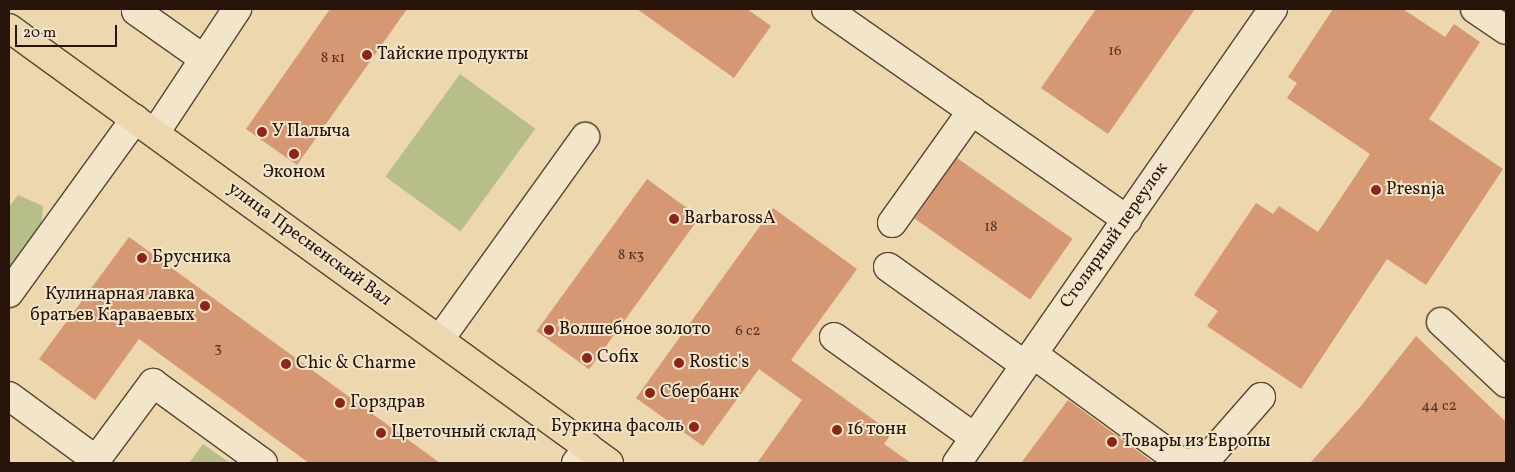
<!DOCTYPE html>
<html>
<head>
<meta charset="utf-8">
<style>
	body { margin:0 }
	#map { position:relative; width:1515px; height:472px; overflow:hidden; background:#edd7ae; font-family:Vollkorn,serif }
	div>[style] { position:absolute }
	.green>* { inset:0; background:#b8be8a; transform-origin:0 0 }
	.building>* { inset:0; background:#d69773; transform-origin:0 0 }
	.roads { filter:drop-shadow(1px 0 #584432) drop-shadow(-1px 0 #584432) drop-shadow(0 1px #584432) drop-shadow(0 -1px #584432) }
	.minor>* { height:28px; margin:-14px; padding:0 14px; transform-origin:14px; border-radius:14px; background:#f3e5ca }
	.major>* { height:28px; margin:-14px; padding:0 14px; transform-origin:14px; border-radius:14px; background:#edd7ae }
	.dots>* { width:14px; height:14px; translate:-50% -50%; box-sizing:border-box; border:2px solid #f3e5ca; border-radius:50% }
	span { translate:-50% -50%; white-space:nowrap; text-align:center; line-height:1.15; -webkit-text-stroke:4px #f3e5ca; paint-order:stroke }
	.number-label { font-size:15px; color:#523424 }
	.number-label span { -webkit-text-stroke-width:0 }
	.poi-label { font-size:18px; color:#261309 }
	.left { translate:0 -50%; text-align:left }
	.right { translate:-100% -50%; text-align:right }
	.street-label { font-size:18px; color:#261309 }
	.frame { position:absolute; inset:0; border:10px solid #261309; pointer-events:none }
	.scale { position:absolute; left:15px; top:25px; width:102px; height:22px; box-sizing:border-box; border:2px solid #261309; border-top:0; padding-left:6px; font-size:15px; line-height:18px; white-space:nowrap; color:#261309; -webkit-text-stroke:4px #f3e5ca; paint-order:stroke }
</style>
</head>
<body>
<div id="map">
	<div class="green">
		<div style="left:460px;top:74px;width:93px;height:127px;rotate:36deg"></div>
		<div style="clip-path:polygon(18px 195px,43px 206px,41px 230px,9px 272px,9px 207px)"></div>
		<div style="clip-path:polygon(203px 444px,230px 463px,189px 463px)"></div>
	</div>
	<div class="building">
		<div style="clip-path:polygon(330px 9px,407px 9px,297px 165px,246px 129px)"></div>
		<div style="clip-path:polygon(637px 9px,747px 9px,771px 26px,734px 78px)"></div>
		<div style="clip-path:polygon(1096px 9px,1195px 9px,1108px 134px,1041px 88px)"></div>
		<div style="clip-path:polygon(1333px 9px,1403px 9px,1445px 37px,1454px 24px,1480px 42px,1429px 119px,1503px 169px,1426px 285px,1387px 259px,1301px 389px,1207px 326px,1218px 311px,1194px 295px,1256px 203px,1273px 214px,1279px 206px,1318px 232px,1370px 154px,1287px 98px,1297px 83px,1288px 77px)"></div>
		<div style="left:957px;top:158px;width:141px;height:74px;rotate:35deg"></div>
		<div style="left:647px;top:179px;width:65px;height:188px;rotate:36deg"></div>
		<div style="clip-path:polygon(773px 208px,857px 269px,791px 360px,892px 433px,884px 444px,911px 463px,757px 463px,802px 400px,759px 369px,703px 446px,636px 398px)"></div>
		<div style="clip-path:polygon(129px 237px,440px 463px,309px 463px,139px 339px,95px 400px,39px 359px)"></div>
		<div style="clip-path:polygon(1416px 336px,1506px 422px,1506px 463px,1310px 463px,1361px 406px)"></div>
		<div style="clip-path:polygon(1068px 400px,1154px 463px,1021px 463px)"></div>
	</div>
	<div class="roads">
		<div class="minor">
			<div style="left:826px;top:9px;width:368px;rotate:35deg"></div>
			<div style="left:1475px;top:9px;width:37px;rotate:34deg"></div>
			<div style="left:136px;top:11px;width:83px;rotate:35.2deg"></div>
			<div style="left:155px;top:133px;width:149px;rotate:-56.5deg"></div>
			<div style="left:892px;top:223px;width:138px;rotate:-54.5deg"></div>
			<div style="left:888px;top:267px;width:168px;rotate:35.6deg"></div>
			<div style="left:9px;top:293px;width:215px;rotate:-54.1deg"></div>
			<div style="left:1441px;top:322px;width:89px;rotate:43.2deg"></div>
			<div style="left:834px;top:337px;width:173px;rotate:35.6deg"></div>
			<div style="left:440px;top:339px;width:249px;rotate:-54.3deg"></div>
			<div style="left:1033px;top:354px;width:185px;rotate:36.2deg"></div>
			<div style="left:1182px;top:463px;width:23px;rotate:-5deg"></div>
			<div style="left:1205px;top:461px;width:85px;rotate:-48.8deg"></div>
			<div style="left:9px;top:396px;width:108px;rotate:36.3deg"></div>
			<div style="left:96px;top:460px;width:96px;rotate:-53.5deg"></div>
			<div style="left:153px;top:383px;width:136px;rotate:36deg"></div>
			<div style="left:576px;top:463px;width:20px;rotate:-53deg"></div>
			<div style="left:957px;top:463px;width:553px;rotate:-55.16deg"></div>
		</div>
		<div class="major">
			<div style="left:9px;top:28px;width:741px;rotate:35.94deg"></div>
		</div>
	</div>
	<div class="dots">
		<div style="left:367px;top:55px;background:#8f2418"></div>
		<div style="left:262px;top:132px;background:#8f2418"></div>
		<div style="left:294px;top:154px;background:#8f2418"></div>
		<div style="left:1376px;top:190px;background:#8f2418"></div>
		<div style="left:674px;top:219px;background:#8f2418"></div>
		<div style="left:142px;top:258px;background:#8f2418"></div>
		<div style="left:205px;top:306px;background:#8f2418"></div>
		<div style="left:549px;top:330px;background:#8f2418"></div>
		<div style="left:587px;top:358px;background:#8f2418"></div>
		<div style="left:679px;top:363px;background:#8f2418"></div>
		<div style="left:286px;top:364px;background:#8f2418"></div>
		<div style="left:650px;top:393px;background:#8f2418"></div>
		<div style="left:340px;top:403px;background:#8f2418"></div>
		<div style="left:694px;top:427px;background:#8f2418"></div>
		<div style="left:837px;top:430px;background:#8f2418"></div>
		<div style="left:381px;top:433px;background:#8f2418"></div>
		<div style="left:1112px;top:442px;background:#8f2418"></div>
	</div>
	<div class="number-label">
		<span style="left:1115px;top:52px">16</span>
		<span style="left:333px;top:59px">8 к1</span>
		<span style="left:991px;top:228px">18</span>
		<span style="left:631px;top:256px">8 к3</span>
		<span style="left:748px;top:332px">6 с2</span>
		<span style="left:218px;top:349px">3</span>
		<span style="left:1439px;top:407px">44 с2</span>
	</div>
	<div class="poi-label">
		<span class="left" style="left:377px;top:55px">Тайские продукты</span>
		<span class="left" style="left:272px;top:132px">У Палыча</span>
		<span style="left:294px;top:173px">Эконом</span>
		<span class="left" style="left:1386px;top:190px">Presnja</span>
		<span class="left" style="left:684px;top:219px">BarbarossA</span>
		<span class="left" style="left:152px;top:258px">Брусника</span>
		<span class="right" style="left:195px;top:306px">Кулинарная лавка<br>братьев Караваевых</span>
		<span class="left" style="left:559px;top:330px">Волшебное золото</span>
		<span class="left" style="left:597px;top:358px">Cofix</span>
		<span class="left" style="left:689px;top:363px">Rostic's</span>
		<span class="left" style="left:296px;top:364px">Chic &amp; Charme</span>
		<span class="left" style="left:660px;top:393px">Сбербанк</span>
		<span class="left" style="left:350px;top:403px">Горздрав</span>
		<span class="right" style="left:684px;top:427px">Буркина фасоль</span>
		<span class="left" style="left:847px;top:430px">16 тонн</span>
		<span class="left" style="left:391px;top:433px">Цветочный склад</span>
		<span class="left" style="left:1122px;top:442px">Товары из Европы</span>
	</div>
	<div class="street-label">
		<span style="left:1115px;top:236px;rotate:-55deg">Столярный переулок</span>
		<span style="left:309px;top:245px;rotate:36deg">улица Пресненский Вал</span>
	</div>
	<div class="frame"></div>
	<div class="scale">20 m</div>
</div>
</body>
</html>
